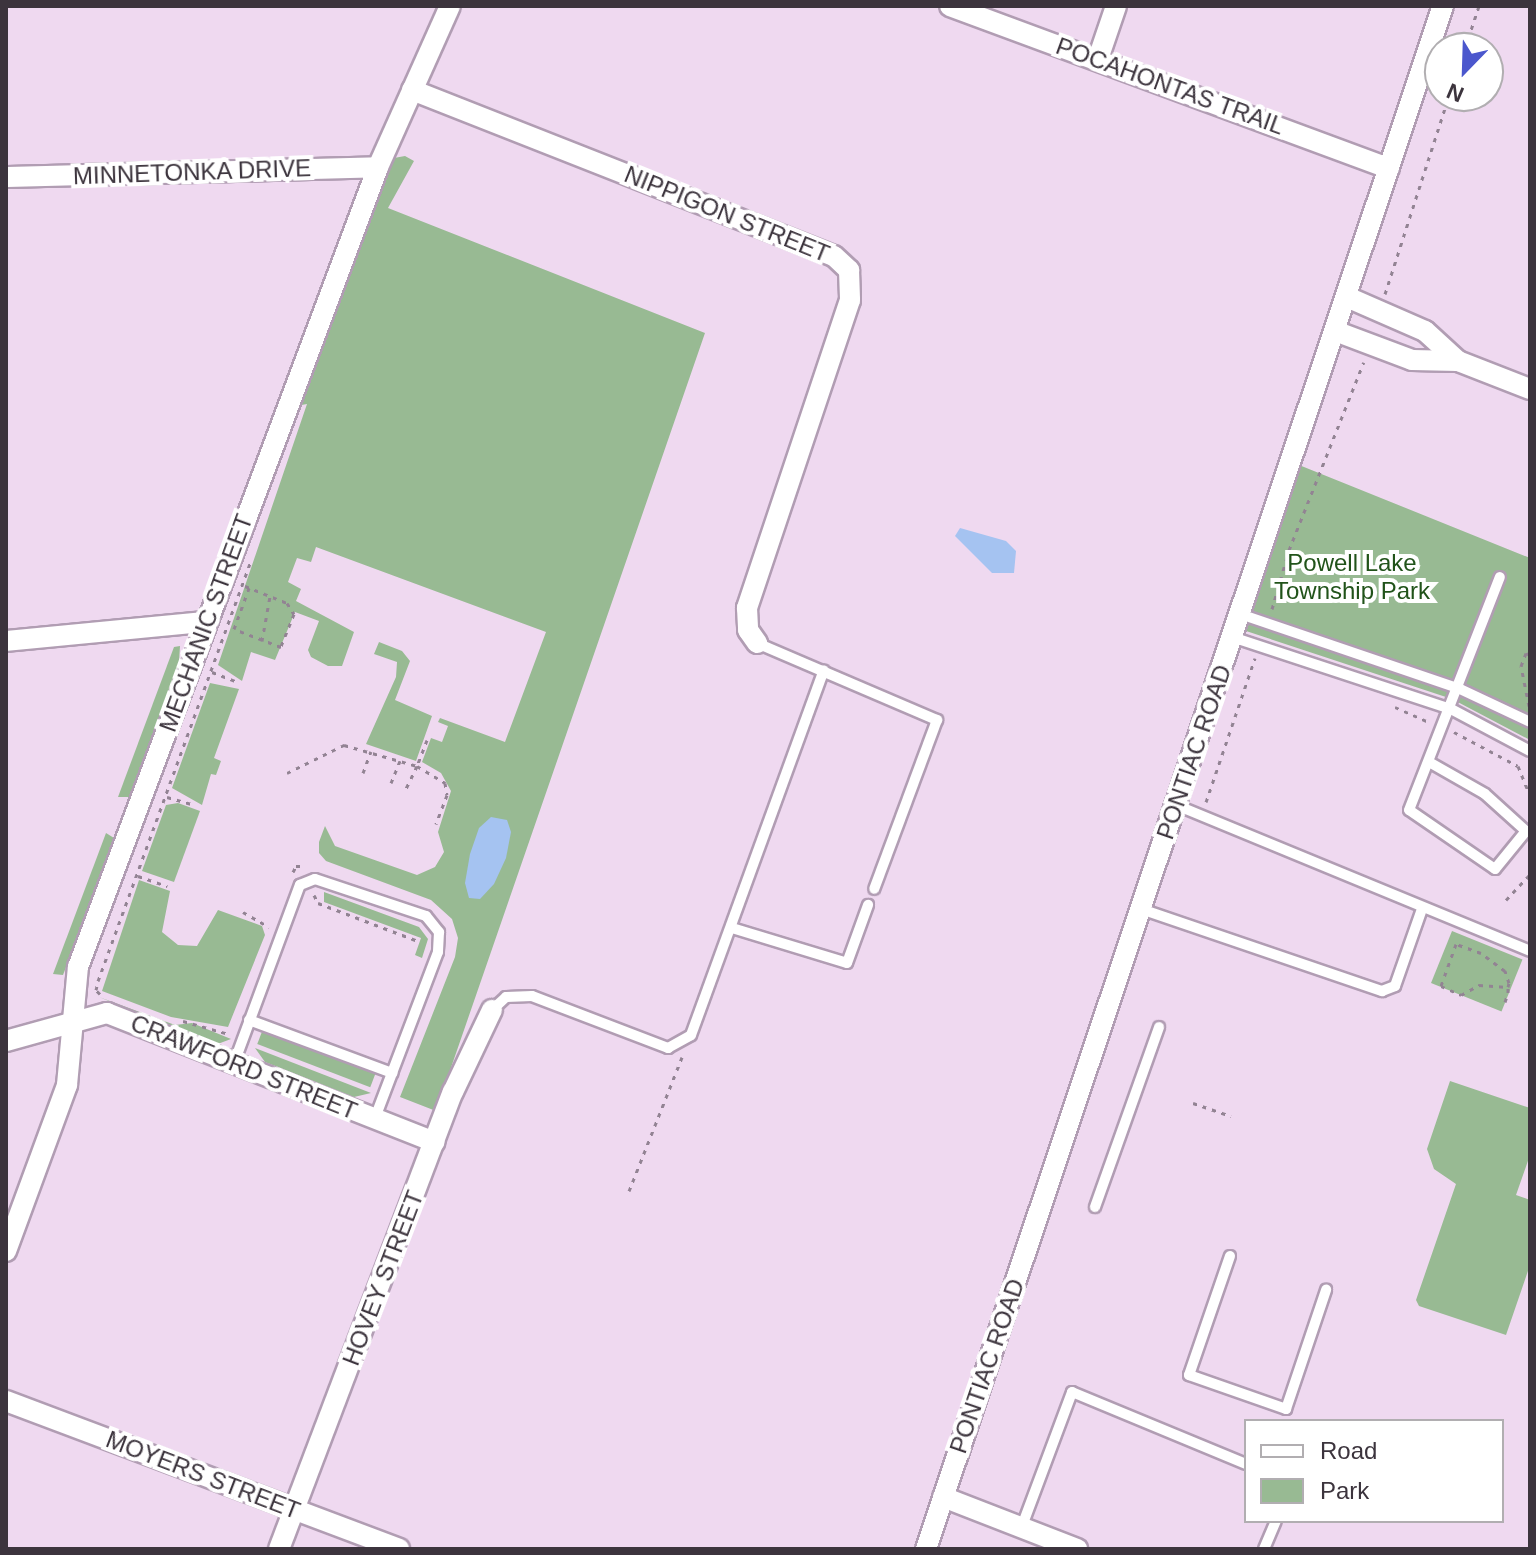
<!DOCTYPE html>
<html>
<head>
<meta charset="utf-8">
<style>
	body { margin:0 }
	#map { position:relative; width:1536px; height:1555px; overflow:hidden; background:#efd9f0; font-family:Helvetica,sans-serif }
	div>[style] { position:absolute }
	.green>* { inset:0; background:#98ba93; transform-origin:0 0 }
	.water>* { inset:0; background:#a5c3f1 }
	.path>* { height:3px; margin-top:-1.5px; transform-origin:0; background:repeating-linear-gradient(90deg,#928393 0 4px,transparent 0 10px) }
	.roads { filter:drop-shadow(2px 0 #b19db3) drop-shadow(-2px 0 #b19db3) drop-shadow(0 2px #b19db3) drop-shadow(0 -2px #b19db3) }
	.lane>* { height:10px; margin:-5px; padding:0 5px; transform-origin:5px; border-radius:5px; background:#fff }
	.street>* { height:20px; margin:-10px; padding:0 10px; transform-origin:10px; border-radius:10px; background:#fff }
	span { translate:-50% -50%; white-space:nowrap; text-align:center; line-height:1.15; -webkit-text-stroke:8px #fff; paint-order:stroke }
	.street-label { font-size:24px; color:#3c343d }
	.park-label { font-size:24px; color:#21531a }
	.frame { position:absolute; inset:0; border:8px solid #3c343d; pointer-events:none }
	.legend { position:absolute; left:1244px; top:1419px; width:260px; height:104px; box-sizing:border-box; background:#fff; border:2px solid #b1aeb1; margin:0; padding:10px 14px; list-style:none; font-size:24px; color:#3c343d }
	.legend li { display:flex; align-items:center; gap:16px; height:40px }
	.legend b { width:40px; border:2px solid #b1aeb1 }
	.north { position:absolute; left:1424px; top:32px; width:80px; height:80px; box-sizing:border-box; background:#fff; border:2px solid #b1aeb1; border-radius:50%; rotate:203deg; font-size:22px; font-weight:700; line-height:32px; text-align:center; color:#3c343d }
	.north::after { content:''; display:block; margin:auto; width:28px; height:36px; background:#4b57cd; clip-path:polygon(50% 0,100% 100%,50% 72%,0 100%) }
</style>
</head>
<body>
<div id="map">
	<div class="green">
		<div style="clip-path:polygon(405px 156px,414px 161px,388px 208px,705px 333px,436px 1111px,400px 1097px,455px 957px,458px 938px,452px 919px,431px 900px,326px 861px,319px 853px,319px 842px,325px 826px,335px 846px,417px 875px,435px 867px,444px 852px,438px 832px,451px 791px,441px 773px,422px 762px,431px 738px,442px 742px,448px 726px,438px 722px,440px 718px,505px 742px,546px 632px,316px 547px,311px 562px,297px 558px,288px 582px,301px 589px,296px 601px,354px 632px,342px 666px,328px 666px,311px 657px,308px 650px,319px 621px,295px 612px,275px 660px,251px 652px,242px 681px,218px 665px,307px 404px,296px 406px,394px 158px)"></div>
		<div style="clip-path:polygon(1299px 465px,1530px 558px,1530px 740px,1452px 699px,1243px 630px)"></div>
		<div style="clip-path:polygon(379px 642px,402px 651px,410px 661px,395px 700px,432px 716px,416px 761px,366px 744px,396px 677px,397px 662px,374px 654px)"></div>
		<div style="clip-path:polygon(180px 646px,179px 662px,130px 797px,118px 797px,174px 647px)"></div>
		<div style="clip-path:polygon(210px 683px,239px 689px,214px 758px,221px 761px,216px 775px,211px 774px,202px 805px,172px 788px)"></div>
		<div style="clip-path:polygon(178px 803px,200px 811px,174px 882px,142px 871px,166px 805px)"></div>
		<div style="clip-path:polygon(106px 833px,114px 838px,94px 895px,63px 975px,53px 974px)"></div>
		<div style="clip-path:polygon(139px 880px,170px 891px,162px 932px,178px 945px,197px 946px,218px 910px,262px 926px,265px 935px,228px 1027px,171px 1017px,102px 991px)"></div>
		<div style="clip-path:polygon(324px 892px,419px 927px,428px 939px,422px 958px,415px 955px,421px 938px,324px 902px)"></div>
		<div style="left:1452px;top:931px;width:76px;height:56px;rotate:22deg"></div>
		<div style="clip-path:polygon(99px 997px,175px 1025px,192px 1023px,231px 1039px,215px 1045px)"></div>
		<div style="left:263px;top:1029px;width:121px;height:16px;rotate:21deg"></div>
		<div style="clip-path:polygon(255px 1048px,371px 1093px,354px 1097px,265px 1062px)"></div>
		<div style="clip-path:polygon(1450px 1081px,1530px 1108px,1530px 1155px,1516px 1195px,1530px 1200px,1530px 1265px,1506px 1335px,1419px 1306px,1416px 1300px,1456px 1184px,1434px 1169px,1427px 1149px)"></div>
	</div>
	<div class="water">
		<div style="clip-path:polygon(960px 528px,1006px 541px,1016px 551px,1014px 573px,992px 573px,955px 536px)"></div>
		<div style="clip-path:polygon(491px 817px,507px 820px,511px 832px,506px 858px,494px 884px,480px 899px,469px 898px,465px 883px,470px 854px,479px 828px)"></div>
	</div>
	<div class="path">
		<div style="left:1465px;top:48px;width:44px;rotate:-71.6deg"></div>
		<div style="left:1385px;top:294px;width:208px;rotate:-72.1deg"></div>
		<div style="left:245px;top:586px;width:45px;rotate:22deg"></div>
		<div style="left:287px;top:603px;width:13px;rotate:58deg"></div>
		<div style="left:294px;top:614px;width:35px;rotate:112deg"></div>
		<div style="left:281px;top:647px;width:50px;rotate:-159deg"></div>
		<div style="left:234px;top:629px;width:44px;rotate:-69.9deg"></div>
		<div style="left:1272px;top:609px;width:61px;rotate:-73.9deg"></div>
		<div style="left:1289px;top:550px;width:202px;rotate:-68.3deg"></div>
		<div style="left:262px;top:641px;width:46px;rotate:-79.9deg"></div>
		<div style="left:212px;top:672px;width:28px;rotate:21deg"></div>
		<div style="left:1529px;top:706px;width:41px;rotate:-101.3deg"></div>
		<div style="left:1521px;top:666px;width:14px;rotate:-69deg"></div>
		<div style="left:1526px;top:653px;width:4px;rotate:27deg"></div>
		<div style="left:1395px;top:707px;width:36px;rotate:24deg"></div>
		<div style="left:1454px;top:732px;width:72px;rotate:28deg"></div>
		<div style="left:1518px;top:766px;width:31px;rotate:68deg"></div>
		<div style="left:427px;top:740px;width:28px;rotate:111deg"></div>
		<div style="left:417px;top:766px;width:33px;rotate:31deg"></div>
		<div style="left:445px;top:783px;width:12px;rotate:81deg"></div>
		<div style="left:447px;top:795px;width:31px;rotate:111deg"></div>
		<div style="left:287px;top:773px;width:64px;rotate:-26.2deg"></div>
		<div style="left:344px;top:745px;width:76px;rotate:16deg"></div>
		<div style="left:417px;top:766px;width:25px;rotate:116deg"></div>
		<div style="left:363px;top:773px;width:23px;rotate:-70deg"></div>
		<div style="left:391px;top:783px;width:24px;rotate:-68deg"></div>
		<div style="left:167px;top:797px;width:29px;rotate:16deg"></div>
		<div style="left:1206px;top:802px;width:152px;rotate:-71.2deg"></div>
		<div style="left:293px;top:872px;width:7px;rotate:-63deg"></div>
		<div style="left:296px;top:866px;width:10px"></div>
		<div style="left:138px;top:876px;width:31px;rotate:19deg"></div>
		<div style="left:314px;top:895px;width:9px;rotate:63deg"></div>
		<div style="left:318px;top:903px;width:107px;rotate:20.8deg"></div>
		<div style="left:1506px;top:900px;width:35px;rotate:-47deg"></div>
		<div style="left:243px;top:912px;width:30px;rotate:30deg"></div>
		<div style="left:100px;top:994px;width:6px;rotate:-135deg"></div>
		<div style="left:96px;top:990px;width:9px;rotate:-77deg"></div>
		<div style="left:98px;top:981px;width:448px;rotate:-70deg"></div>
		<div style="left:1505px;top:1002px;width:9px;rotate:-72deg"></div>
		<div style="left:1508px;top:993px;width:6px;rotate:-90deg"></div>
		<div style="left:1508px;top:987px;width:4px;rotate:-76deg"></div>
		<div style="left:1509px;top:983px;width:13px;rotate:-108deg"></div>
		<div style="left:1505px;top:971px;width:30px;rotate:-143deg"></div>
		<div style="left:1481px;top:953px;width:27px;rotate:-160deg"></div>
		<div style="left:1456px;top:944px;width:45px;rotate:109.7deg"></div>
		<div style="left:1441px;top:986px;width:22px;rotate:24deg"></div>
		<div style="left:1461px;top:995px;width:21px;rotate:-29deg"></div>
		<div style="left:1479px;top:985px;width:29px;rotate:4deg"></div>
		<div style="left:183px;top:1021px;width:48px;rotate:15.8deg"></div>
		<div style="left:1193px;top:1103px;width:40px;rotate:18.9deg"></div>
		<div style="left:629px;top:1191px;width:144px;rotate:-68.4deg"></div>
	</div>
	<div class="roads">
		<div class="lane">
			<div style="left:1240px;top:614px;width:232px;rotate:18.8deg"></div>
			<div style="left:1460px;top:689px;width:77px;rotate:25.2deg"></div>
			<div style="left:1232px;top:637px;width:231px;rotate:18.2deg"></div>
			<div style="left:1451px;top:709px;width:89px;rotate:28deg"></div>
			<div style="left:757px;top:643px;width:196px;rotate:23.2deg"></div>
			<div style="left:937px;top:720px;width:180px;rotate:110.4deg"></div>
			<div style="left:1429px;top:762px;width:64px;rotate:29.7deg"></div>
			<div style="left:1485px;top:794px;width:55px;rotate:42.1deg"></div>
			<div style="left:1526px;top:831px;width:49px;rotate:129.2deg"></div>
			<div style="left:1495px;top:869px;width:104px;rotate:-145.5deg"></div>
			<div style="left:1409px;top:810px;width:250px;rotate:-68.7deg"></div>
			<div style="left:1176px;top:805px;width:383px;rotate:22.4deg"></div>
			<div style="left:1141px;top:909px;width:255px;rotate:18.8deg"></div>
			<div style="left:1382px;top:991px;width:14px;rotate:-21deg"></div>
			<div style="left:1395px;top:986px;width:82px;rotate:-70.7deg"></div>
			<div style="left:732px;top:928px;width:120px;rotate:16.9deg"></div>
			<div style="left:847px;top:963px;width:62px;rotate:-70.1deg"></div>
			<div style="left:492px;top:1010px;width:19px;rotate:-43deg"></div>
			<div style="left:506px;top:997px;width:26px;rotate:-2deg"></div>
			<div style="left:532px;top:996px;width:146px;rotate:20.9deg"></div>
			<div style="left:668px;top:1048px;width:26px;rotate:-29deg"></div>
			<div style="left:691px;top:1035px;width:388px;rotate:-70deg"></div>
			<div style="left:249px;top:1020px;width:153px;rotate:20.3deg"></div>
			<div style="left:234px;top:1063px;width:190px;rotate:-69.7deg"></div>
			<div style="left:300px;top:885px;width:16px;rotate:-22deg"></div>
			<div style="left:315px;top:879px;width:117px;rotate:18.4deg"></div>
			<div style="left:426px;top:916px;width:21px;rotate:51deg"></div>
			<div style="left:439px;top:932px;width:20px;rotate:93deg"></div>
			<div style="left:438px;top:952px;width:178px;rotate:110.8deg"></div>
			<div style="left:1095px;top:1207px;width:191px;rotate:-70.4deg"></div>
			<div style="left:1230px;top:1256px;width:126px;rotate:109deg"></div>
			<div style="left:1189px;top:1375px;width:103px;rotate:19.3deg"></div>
			<div style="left:1286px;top:1409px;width:126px;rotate:-71.4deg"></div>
			<div style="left:1022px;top:1526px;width:143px;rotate:-69.5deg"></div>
			<div style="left:1072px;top:1392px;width:188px;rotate:22.5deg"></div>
			<div style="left:1264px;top:1549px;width:30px;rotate:-67deg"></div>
		</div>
		<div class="street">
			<div style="left:950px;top:6px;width:468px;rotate:20.3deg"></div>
			<div style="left:1098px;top:59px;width:56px;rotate:-71.2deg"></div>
			<div style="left:412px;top:90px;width:453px;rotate:21.5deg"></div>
			<div style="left:834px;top:256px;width:21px;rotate:43deg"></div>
			<div style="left:849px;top:270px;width:30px;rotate:88deg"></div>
			<div style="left:850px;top:300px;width:325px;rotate:108.5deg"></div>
			<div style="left:747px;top:608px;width:22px;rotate:87deg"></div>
			<div style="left:748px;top:630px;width:16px;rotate:55deg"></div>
			<div style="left:6px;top:177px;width:372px;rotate:-1.5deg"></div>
			<div style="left:1347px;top:297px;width:85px;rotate:23.6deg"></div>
			<div style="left:1425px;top:331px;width:45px;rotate:42.3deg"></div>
			<div style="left:1458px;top:361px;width:77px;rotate:21.3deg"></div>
			<div style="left:1335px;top:331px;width:82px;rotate:20.6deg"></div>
			<div style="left:1412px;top:360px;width:46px;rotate:1.2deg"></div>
			<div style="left:6px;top:641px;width:200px;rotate:-5.5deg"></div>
			<div style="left:6px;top:1041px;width:105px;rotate:-15.5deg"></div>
			<div style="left:107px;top:1013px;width:352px;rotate:21.5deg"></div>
			<div style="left:6px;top:1251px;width:177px;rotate:-69.8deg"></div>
			<div style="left:67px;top:1085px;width:119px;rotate:-84.7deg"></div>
			<div style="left:78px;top:967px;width:854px;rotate:-69.44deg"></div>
			<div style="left:378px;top:167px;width:176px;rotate:-65.9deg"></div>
			<div style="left:6px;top:1401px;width:420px;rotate:20.6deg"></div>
			<div style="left:943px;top:1497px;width:144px;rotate:21.2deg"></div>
			<div style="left:279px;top:1549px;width:489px;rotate:-69.2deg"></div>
			<div style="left:453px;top:1092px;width:91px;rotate:-64.6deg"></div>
			<div style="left:926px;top:1549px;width:1627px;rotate:-71.48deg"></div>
		</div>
	</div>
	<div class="street-label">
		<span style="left:1170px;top:86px;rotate:20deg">POCAHONTAS TRAIL</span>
		<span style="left:192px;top:172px;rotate:-2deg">MINNETONKA DRIVE</span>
		<span style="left:727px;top:214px;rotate:22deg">NIPPIGON STREET</span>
		<span style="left:206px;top:623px;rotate:-70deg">MECHANIC STREET</span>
		<span style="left:1194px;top:752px;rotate:-71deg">PONTIAC ROAD</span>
		<span style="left:244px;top:1067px;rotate:22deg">CRAWFORD STREET</span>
		<span style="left:383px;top:1278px;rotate:-69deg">HOVEY STREET</span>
		<span style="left:987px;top:1366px;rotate:-71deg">PONTIAC ROAD</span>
		<span style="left:203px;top:1475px;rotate:21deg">MOYERS STREET</span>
	</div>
	<div class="park-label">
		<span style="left:1352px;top:577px">Powell Lake<br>Township Park</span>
	</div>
	<div class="frame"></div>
	<ul class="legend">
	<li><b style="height:10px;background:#fff"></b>Road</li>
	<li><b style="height:22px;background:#98ba93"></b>Park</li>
	</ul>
	<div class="north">N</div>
</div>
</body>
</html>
